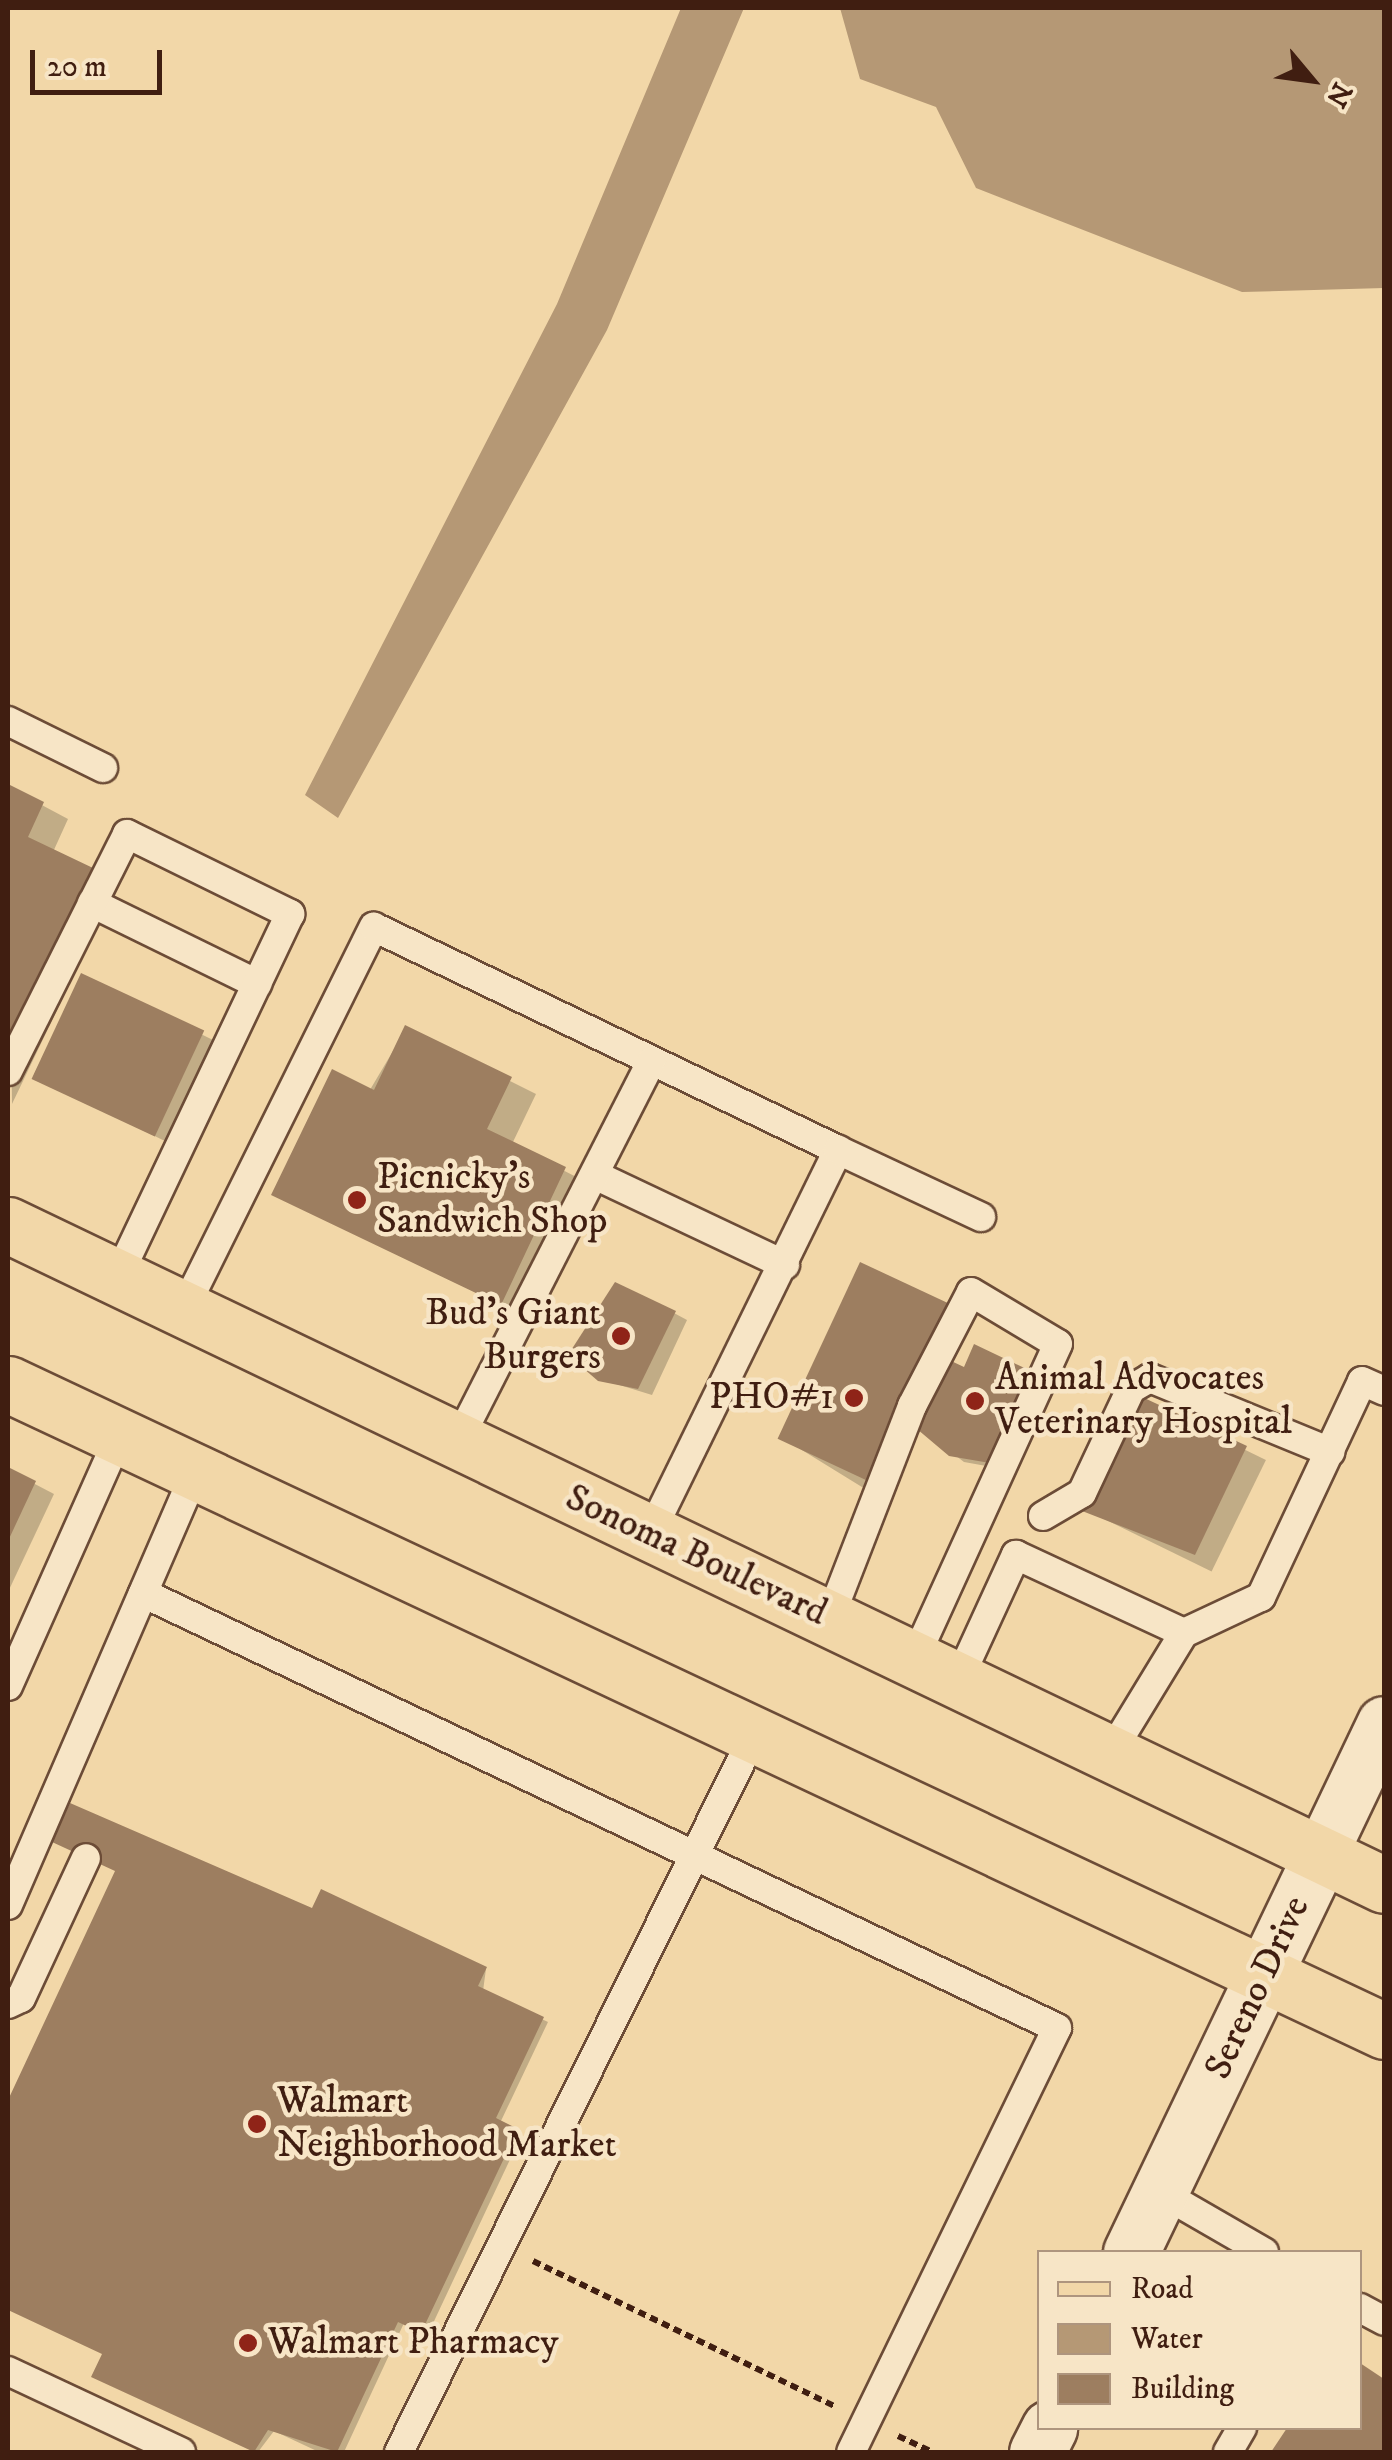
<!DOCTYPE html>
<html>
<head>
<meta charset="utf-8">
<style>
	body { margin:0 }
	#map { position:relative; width:1392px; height:2460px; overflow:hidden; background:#f2d7a8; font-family:"IM FELL DW Pica",serif }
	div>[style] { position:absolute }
	.water>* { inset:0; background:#b59875 }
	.shadow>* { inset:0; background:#0003; transform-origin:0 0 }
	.building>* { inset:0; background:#9d7e60; transform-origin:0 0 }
	.path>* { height:6px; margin-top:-3px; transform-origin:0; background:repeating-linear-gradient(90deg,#401e11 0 8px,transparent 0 13px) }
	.roads { filter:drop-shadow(2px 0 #6c4c37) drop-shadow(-2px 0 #6c4c37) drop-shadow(0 2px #6c4c37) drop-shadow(0 -2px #6c4c37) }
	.service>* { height:28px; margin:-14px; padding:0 14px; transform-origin:14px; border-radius:14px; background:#f7e5c6 }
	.minor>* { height:52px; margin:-26px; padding:0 26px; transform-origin:26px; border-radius:26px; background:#f7e5c6 }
	.tertiary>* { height:55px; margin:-27.5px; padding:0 27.5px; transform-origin:27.5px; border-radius:27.5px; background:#f7e5c6 }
	.primary>* { height:55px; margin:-27.5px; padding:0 27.5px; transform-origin:27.5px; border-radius:27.5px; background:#f2d7a8 }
	.dots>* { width:28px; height:28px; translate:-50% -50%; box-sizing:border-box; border:5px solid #f7e5c6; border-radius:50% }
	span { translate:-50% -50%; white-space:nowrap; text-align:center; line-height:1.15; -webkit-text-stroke:9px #f7e5c6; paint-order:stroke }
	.poi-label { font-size:38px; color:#401e11 }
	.left { translate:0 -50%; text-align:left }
	.right { translate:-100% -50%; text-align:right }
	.street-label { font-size:38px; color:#401e11 }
	.frame { position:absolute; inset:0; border:10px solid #401e11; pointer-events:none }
	.legend { position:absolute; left:1037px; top:2250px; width:325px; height:180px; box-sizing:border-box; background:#f7e5c6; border:2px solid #ae957e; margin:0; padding:12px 18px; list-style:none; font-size:30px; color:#401e11 }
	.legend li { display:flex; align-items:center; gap:20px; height:50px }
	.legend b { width:50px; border:2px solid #ae957e }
	.north { position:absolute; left:1262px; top:30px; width:100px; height:100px; -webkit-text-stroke:8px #f7e5c6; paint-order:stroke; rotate:119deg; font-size:28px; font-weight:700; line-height:40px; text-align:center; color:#401e11 }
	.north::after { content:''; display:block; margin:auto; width:35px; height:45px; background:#401e11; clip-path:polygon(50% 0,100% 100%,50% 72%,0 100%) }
	.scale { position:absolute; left:30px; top:50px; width:132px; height:45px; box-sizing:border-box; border:5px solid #401e11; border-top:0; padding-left:12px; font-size:30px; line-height:35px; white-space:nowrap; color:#401e11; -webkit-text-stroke:8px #f7e5c6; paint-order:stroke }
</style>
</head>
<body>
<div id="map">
	<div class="water">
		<div style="clip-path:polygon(681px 8px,744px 8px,607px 330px,338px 818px,305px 795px,557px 304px)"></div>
		<div style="clip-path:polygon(840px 8px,1384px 8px,1384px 288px,1242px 292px,976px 188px,936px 107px,860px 79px)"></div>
	</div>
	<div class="shadow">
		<div style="clip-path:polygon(8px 787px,68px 819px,53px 852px,117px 885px,12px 1104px)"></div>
		<div style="left:82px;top:976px;width:156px;height:112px;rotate:26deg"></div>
		<div style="clip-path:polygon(406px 1029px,536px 1094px,512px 1144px,590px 1184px,527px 1317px,300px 1208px)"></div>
		<div style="clip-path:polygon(674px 1313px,687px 1320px,652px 1395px,600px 1379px)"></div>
		<div style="clip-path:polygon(948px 1363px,965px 1370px,1003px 1469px,964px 1462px,918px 1427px,883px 1500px,784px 1439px)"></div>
		<div style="left:1141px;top:1399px;width:139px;height:124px;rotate:26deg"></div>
		<div style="clip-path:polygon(8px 1470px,54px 1494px,8px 1592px)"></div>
		<div style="clip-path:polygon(118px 1871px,313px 1911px,486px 1969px,483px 1991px,548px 2022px,500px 2123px,522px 2134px,428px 2334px,404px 2323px,344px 2452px,319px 2452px,274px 2431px,258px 2452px,100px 2379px,105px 2353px,8px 2308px,8px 2106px)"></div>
		<div style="clip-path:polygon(1360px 2365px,1384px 2381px,1384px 2452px,1274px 2452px,1290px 2428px,1360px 2428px)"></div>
	</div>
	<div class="building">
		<div style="clip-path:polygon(8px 784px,44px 802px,28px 837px,93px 868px,8px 1047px)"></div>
		<div style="left:81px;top:973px;width:136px;height:117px;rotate:25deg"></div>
		<div style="clip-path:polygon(405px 1025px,512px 1077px,487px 1129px,566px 1167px,501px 1305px,271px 1195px,332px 1069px,374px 1090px)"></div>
		<div style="left:860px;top:1262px;width:101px;height:195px;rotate:25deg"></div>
		<div style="clip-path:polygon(615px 1282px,676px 1311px,638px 1389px,598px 1381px,568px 1355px)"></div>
		<div style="clip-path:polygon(974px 1344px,1033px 1372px,990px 1463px,949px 1456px,917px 1429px,949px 1360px,964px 1367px)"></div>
		<div style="clip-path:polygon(1140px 1396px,1247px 1446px,1195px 1555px,1077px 1509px)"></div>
		<div style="clip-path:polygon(8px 1467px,36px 1481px,8px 1541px)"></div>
		<div style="clip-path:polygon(70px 1803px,312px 1908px,321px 1889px,487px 1967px,478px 1986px,544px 2017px,496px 2118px,518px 2129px,421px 2333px,398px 2322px,337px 2452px,268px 2430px,254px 2452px,91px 2377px,102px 2354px,8px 2310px,8px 2100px,115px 1871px,52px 1842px)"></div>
		<div style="clip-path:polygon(1360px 2363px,1384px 2379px,1384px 2452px,1271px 2452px,1287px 2428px,1360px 2428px)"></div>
	</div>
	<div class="path">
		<div style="left:533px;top:2261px;width:337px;rotate:25.7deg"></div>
		<div style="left:898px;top:2436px;width:38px;rotate:25deg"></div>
	</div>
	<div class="roads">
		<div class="service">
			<div style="left:8px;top:721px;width:106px;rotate:26.3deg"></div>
			<div style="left:92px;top:903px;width:184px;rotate:26.1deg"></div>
			<div style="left:8px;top:1071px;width:265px;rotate:-63.3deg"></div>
			<div style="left:127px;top:834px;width:182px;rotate:26.1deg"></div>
			<div style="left:290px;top:914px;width:402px;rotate:115.4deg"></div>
			<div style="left:597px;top:1176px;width:208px;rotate:25.3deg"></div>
			<div style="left:184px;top:1309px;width:427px;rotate:-63.6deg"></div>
			<div style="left:374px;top:927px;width:515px;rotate:25.67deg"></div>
			<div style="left:457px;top:1443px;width:428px;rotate:-63deg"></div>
			<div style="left:1043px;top:1516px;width:45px;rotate:-30.5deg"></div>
			<div style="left:1082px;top:1493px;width:115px;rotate:-64.8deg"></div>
			<div style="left:1131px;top:1389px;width:22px;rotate:-30deg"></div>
			<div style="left:1150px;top:1378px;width:195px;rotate:22.3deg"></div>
			<div style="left:650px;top:1534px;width:428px;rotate:-63.9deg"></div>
			<div style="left:838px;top:1150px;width:158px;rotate:25.1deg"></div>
			<div style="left:143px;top:1593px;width:1012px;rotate:25.45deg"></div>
			<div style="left:1057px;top:2028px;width:471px;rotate:115.9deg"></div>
			<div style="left:829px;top:1620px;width:230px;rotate:-68.8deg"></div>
			<div style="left:912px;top:1406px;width:128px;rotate:-62.6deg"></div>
			<div style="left:971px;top:1292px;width:101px;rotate:30.9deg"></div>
			<div style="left:1058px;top:1344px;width:347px;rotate:114.5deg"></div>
			<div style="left:958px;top:1681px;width:139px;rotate:-65.3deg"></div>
			<div style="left:1016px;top:1555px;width:185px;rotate:24.9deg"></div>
			<div style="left:8px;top:1686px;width:273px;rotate:-66deg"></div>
			<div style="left:1110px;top:1754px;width:142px;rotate:-58.6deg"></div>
			<div style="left:1184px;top:1633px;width:85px;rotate:-25.1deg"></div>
			<div style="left:1261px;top:1597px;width:238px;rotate:-64.9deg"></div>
			<div style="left:1362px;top:1381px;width:24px;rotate:24deg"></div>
			<div style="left:8px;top:1905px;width:472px;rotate:-66.6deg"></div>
			<div style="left:8px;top:2004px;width:14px;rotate:-25deg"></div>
			<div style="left:21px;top:1998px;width:154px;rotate:-65.1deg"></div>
			<div style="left:1160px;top:2192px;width:120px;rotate:30deg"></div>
			<div style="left:1360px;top:2308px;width:27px;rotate:28deg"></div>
			<div style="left:8px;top:2371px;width:191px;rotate:25.1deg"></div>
			<div style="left:399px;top:2452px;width:800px;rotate:-63.66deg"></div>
			<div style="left:1228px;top:2452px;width:28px;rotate:-60deg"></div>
		</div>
		<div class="minor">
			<div style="left:1321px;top:1855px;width:146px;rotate:-64.5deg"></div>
		</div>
		<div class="tertiary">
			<div style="left:1131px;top:2252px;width:440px;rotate:-64.4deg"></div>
			<div style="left:1037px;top:2452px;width:27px;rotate:-63deg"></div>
		</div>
		<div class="primary">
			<div style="left:8px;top:1225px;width:1526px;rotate:25.62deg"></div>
			<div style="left:8px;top:1384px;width:1521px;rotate:25.18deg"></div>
		</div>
	</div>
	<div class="dots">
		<div style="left:357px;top:1200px;background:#8f2418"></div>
		<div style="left:621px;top:1336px;background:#8f2418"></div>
		<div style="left:854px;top:1398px;background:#8f2418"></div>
		<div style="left:975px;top:1401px;background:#8f2418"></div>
		<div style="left:257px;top:2124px;background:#8f2418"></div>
		<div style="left:248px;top:2343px;background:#8f2418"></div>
	</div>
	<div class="poi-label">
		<span class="left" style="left:377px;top:1200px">Picnicky's<br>Sandwich Shop</span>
		<span class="right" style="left:601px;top:1336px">Bud's Giant<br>Burgers</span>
		<span class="left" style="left:995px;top:1401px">Animal Advocates<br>Veterinary Hospital</span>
		<span class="right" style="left:834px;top:1398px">PHO#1</span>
		<span class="left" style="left:277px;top:2124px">Walmart<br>Neighborhood Market</span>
		<span class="left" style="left:268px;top:2343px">Walmart Pharmacy</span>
	</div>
	<div class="street-label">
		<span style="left:696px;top:1556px;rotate:25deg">Sonoma Boulevard</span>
		<span style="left:1258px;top:1988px;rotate:-65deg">Sereno Drive</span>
	</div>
	<div class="frame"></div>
	<ul class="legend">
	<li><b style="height:12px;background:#f2d7a8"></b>Road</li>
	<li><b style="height:28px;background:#b59875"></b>Water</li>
	<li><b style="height:28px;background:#9d7e60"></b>Building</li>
	</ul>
	<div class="north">N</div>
	<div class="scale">20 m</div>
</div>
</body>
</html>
